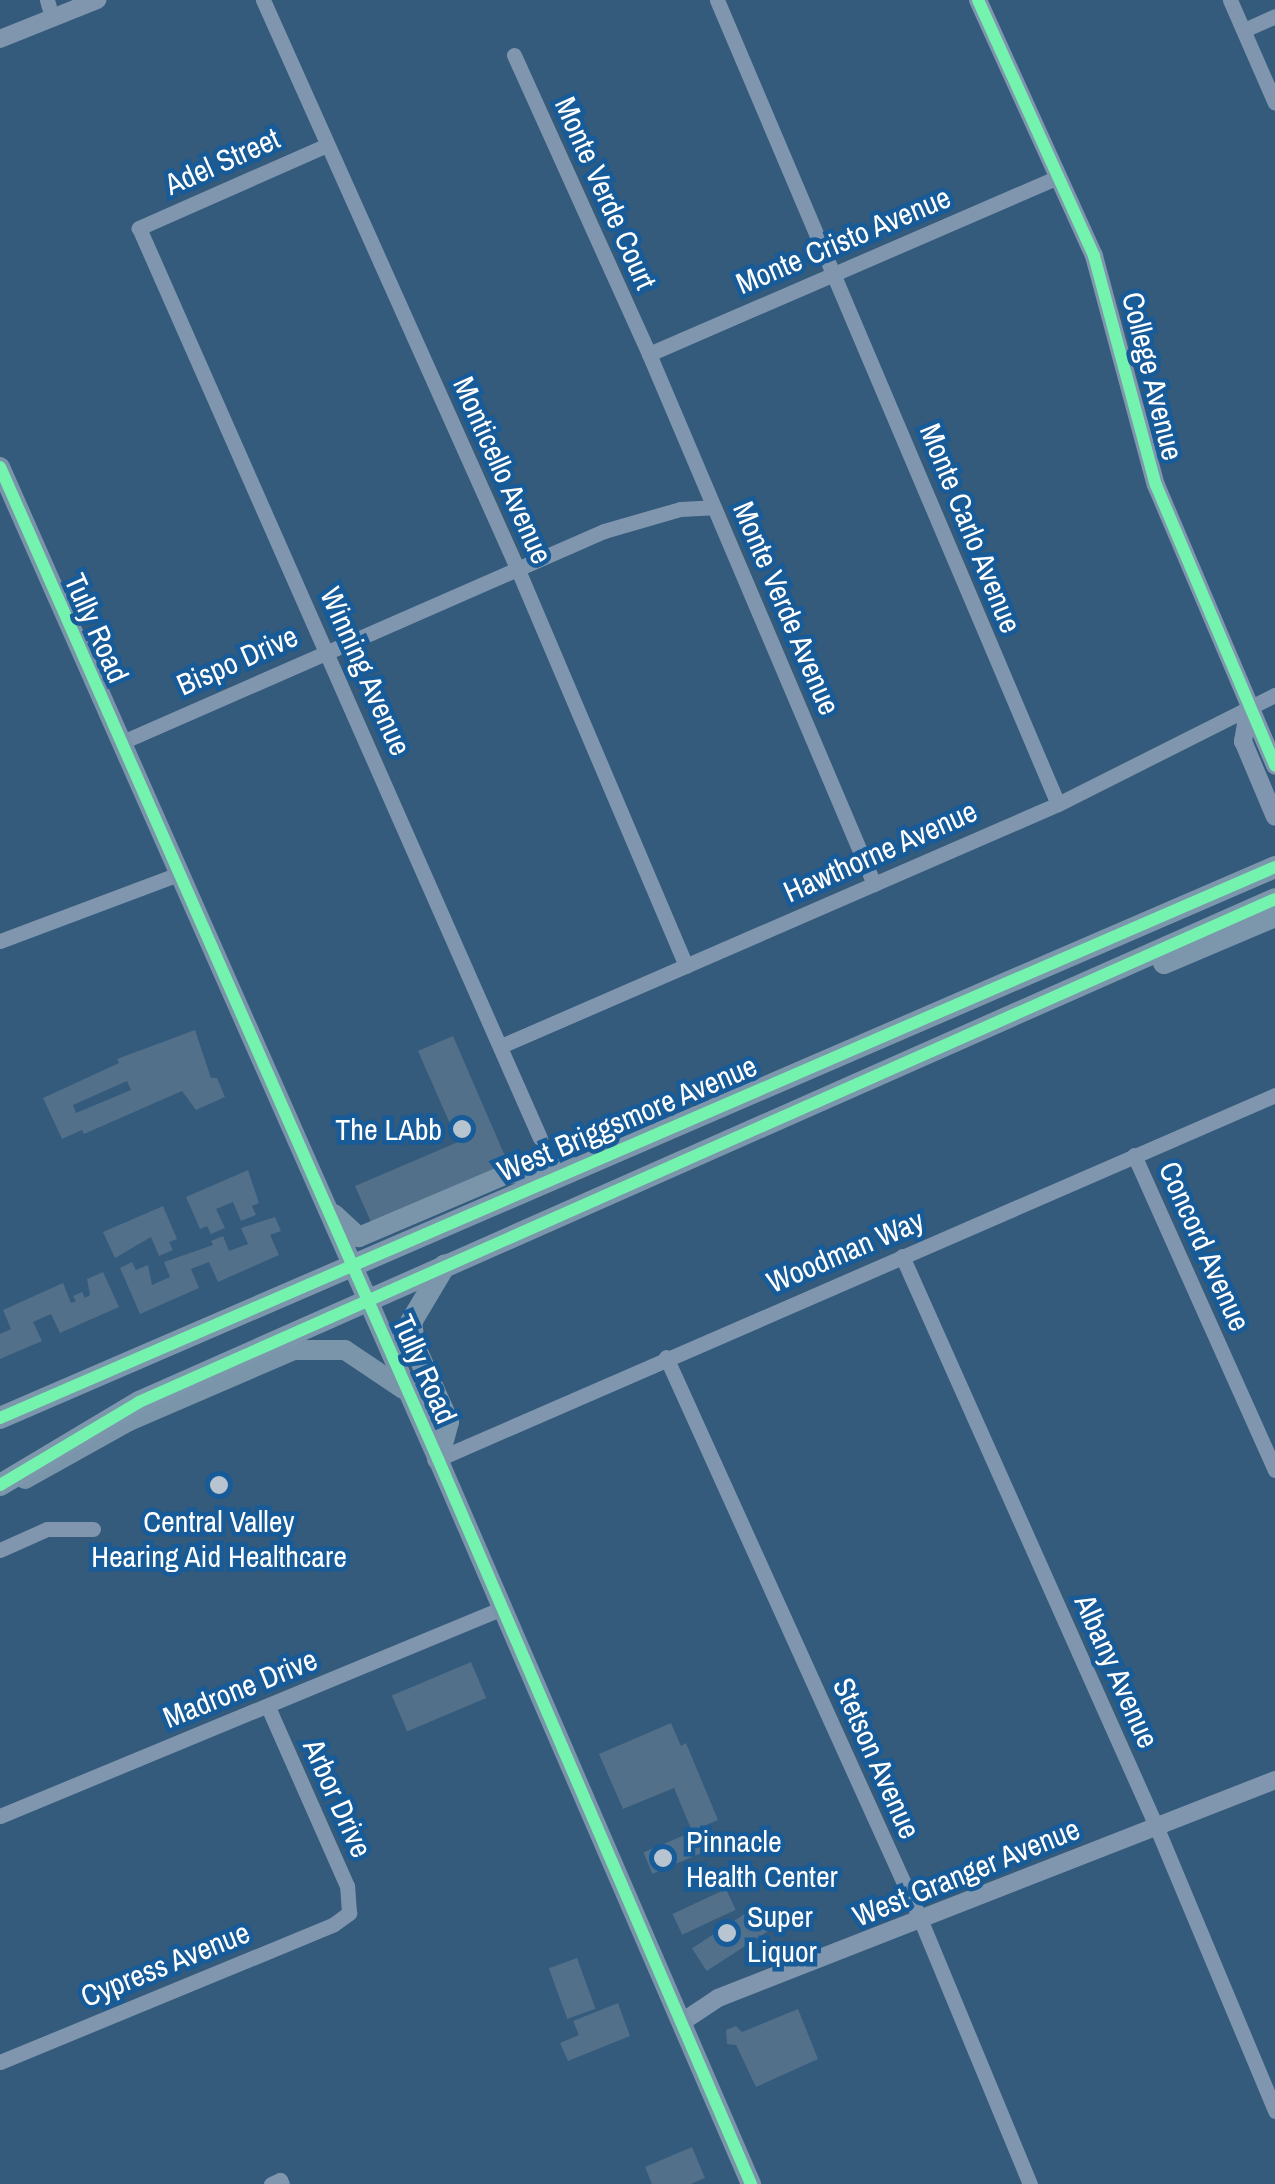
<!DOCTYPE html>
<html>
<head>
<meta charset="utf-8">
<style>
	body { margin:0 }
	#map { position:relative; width:1275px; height:2184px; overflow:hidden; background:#345a7c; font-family:"Archivo Narrow",sans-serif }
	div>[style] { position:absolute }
	.building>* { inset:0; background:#52708a; transform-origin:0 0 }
	.minor>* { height:15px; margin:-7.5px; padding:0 7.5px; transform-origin:7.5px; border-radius:7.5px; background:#7f96ae }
	.tertiary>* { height:18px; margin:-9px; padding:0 9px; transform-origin:9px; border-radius:9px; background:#7f96ae }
	.secondary>* { height:20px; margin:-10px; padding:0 10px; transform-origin:10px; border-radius:10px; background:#7a94aa }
	.primary>* { height:22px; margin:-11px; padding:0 11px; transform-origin:11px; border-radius:11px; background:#7c96ac }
	.cycleway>* { height:12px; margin:-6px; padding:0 6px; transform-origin:6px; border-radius:6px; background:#73f3ae }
	.dots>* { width:28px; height:28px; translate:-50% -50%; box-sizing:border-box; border:5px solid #175b99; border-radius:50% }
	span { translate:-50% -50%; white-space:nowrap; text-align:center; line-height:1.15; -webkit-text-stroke:9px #175b99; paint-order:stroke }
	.street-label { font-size:30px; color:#fff }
	.poi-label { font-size:30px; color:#fff }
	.right { translate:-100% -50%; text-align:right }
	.left { translate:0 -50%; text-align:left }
</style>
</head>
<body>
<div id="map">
	<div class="building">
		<div style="clip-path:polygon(evenodd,195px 1030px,211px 1078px,217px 1078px,225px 1097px,196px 1110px,182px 1091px,84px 1134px,82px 1130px,62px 1139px,43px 1098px,119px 1063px,117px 1059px,195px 1030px,127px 1081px,131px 1090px,76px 1113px,73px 1105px,127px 1081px)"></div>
		<div style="clip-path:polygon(453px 1036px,508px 1163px,371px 1222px,355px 1186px,458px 1142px,418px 1051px)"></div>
		<div style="clip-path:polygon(248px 1170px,259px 1203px,252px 1206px,256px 1215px,241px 1221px,233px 1202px,216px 1209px,225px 1228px,211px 1234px,207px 1226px,200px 1229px,186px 1197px)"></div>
		<div style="clip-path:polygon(163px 1206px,177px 1239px,169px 1242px,173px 1250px,159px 1256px,151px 1237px,115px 1258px,103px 1232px)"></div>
		<div style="clip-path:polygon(275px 1217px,281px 1231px,270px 1235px,279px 1255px,218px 1282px,209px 1262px,191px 1269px,199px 1288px,140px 1314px,120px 1268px,132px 1262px,136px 1270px,148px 1265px,152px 1285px,170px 1277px,164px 1262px,213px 1245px,211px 1241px,223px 1236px,229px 1251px,248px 1244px,241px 1228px)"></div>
		<div style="clip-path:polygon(103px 1272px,119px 1307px,60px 1333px,51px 1314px,33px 1322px,42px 1341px,0 1359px,0 1334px,11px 1329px,3px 1310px,63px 1283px,71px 1303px,76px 1301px,73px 1296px,82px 1292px,85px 1298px,90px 1295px,87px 1279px)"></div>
		<div style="left:471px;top:1662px;width:39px;height:86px;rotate:67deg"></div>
		<div style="clip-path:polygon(671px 1723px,681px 1746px,686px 1743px,718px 1820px,692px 1831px,674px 1788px,623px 1809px,599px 1754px)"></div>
		<div style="left:694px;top:1831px;width:23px;height:55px;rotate:67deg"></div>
		<div style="left:726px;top:1889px;width:23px;height:59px;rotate:65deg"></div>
		<div style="left:754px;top:1908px;width:27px;height:74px;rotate:57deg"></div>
		<div style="left:577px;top:1958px;width:54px;height:30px;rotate:70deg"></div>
		<div style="clip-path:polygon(618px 2003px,630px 2036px,568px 2061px,560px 2043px,579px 2035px,573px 2021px)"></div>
		<div style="clip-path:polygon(798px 2009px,818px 2059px,756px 2087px,736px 2045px,727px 2044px,726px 2030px,736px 2026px,742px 2032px)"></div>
		<div style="clip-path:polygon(692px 2147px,705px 2178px,691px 2184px,652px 2184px,645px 2167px)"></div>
	</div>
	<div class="minor">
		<div style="left:47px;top:0;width:19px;rotate:74deg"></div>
		<div style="left:263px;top:0;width:624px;rotate:65.9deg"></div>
		<div style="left:518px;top:570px;width:430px;rotate:67deg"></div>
		<div style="left:717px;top:0;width:873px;rotate:67.02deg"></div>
		<div style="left:1230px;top:0;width:112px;rotate:66.4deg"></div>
		<div style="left:1244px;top:30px;width:34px;rotate:-24deg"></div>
		<div style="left:514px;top:55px;width:328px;rotate:65.7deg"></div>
		<div style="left:649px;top:354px;width:576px;rotate:67deg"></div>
		<div style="left:327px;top:145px;width:206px;rotate:156.2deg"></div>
		<div style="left:139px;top:228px;width:994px;rotate:66.22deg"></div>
		<div style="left:649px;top:354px;width:446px;rotate:-23.4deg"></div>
		<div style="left:120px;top:743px;width:528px;rotate:-23.65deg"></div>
		<div style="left:604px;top:531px;width:79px;rotate:-16.1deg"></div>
		<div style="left:680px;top:509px;width:34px;rotate:-3deg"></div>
		<div style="left:0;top:941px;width:190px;rotate:-20.6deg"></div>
		<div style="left:501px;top:1046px;width:607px;rotate:-23.48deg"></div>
		<div style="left:1058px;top:804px;width:243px;rotate:-26.7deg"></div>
		<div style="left:1134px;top:1155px;width:345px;rotate:65.9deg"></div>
		<div style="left:902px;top:1256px;width:624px;rotate:65.98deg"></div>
		<div style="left:1156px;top:1826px;width:309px;rotate:67.3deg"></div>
		<div style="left:666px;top:1357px;width:619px;rotate:65.67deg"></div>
		<div style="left:921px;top:1921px;width:285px;rotate:67.5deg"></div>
		<div style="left:438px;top:1459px;width:913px;rotate:-23.5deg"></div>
		<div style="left:0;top:1550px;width:51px;rotate:-24.1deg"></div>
		<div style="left:47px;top:1529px;width:46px"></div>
		<div style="left:0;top:1816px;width:541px;rotate:-22.49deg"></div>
		<div style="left:0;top:2062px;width:361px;rotate:-22.4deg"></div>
		<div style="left:334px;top:1924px;width:19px;rotate:-36deg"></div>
		<div style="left:349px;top:1913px;width:27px;rotate:-94deg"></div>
		<div style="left:347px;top:1886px;width:196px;rotate:-113.8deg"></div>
		<div style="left:271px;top:2184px;width:10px;rotate:-24deg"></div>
		<div style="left:280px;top:2180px;width:4px;rotate:63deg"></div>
	</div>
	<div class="tertiary">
		<div style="left:978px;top:0;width:281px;rotate:65.6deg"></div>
		<div style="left:1094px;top:256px;width:237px;rotate:74.9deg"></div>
		<div style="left:1156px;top:485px;width:305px;rotate:67deg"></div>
		<div style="left:0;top:39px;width:105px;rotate:-21.9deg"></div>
		<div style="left:1249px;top:707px;width:35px;rotate:100deg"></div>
		<div style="left:1243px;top:741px;width:82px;rotate:67.2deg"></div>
		<div style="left:682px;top:2022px;width:43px;rotate:-33.7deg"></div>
		<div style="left:718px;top:1998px;width:598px;rotate:-21.37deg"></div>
	</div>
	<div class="secondary">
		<div style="left:0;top:467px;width:1084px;rotate:66.18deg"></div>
		<div style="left:438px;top:1459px;width:790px;rotate:66.65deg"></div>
		<div style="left:334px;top:1214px;width:34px;rotate:43deg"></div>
		<div style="left:359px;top:1237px;width:161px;rotate:-23.1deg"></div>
		<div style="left:507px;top:1174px;width:66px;rotate:-6.1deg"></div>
		<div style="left:25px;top:1479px;width:119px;rotate:-29.1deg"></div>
		<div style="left:129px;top:1421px;width:180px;rotate:-23.3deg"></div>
		<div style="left:294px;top:1350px;width:51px"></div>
		<div style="left:345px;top:1350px;width:70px;rotate:33.9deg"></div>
	</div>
	<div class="primary">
		<div style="left:1164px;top:963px;width:121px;rotate:-22.9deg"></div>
		<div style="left:0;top:1418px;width:1389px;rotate:-23.37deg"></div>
		<div style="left:438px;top:1459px;width:38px;rotate:-75deg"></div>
		<div style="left:448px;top:1422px;width:84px;rotate:-113.8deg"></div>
		<div style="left:414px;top:1345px;width:23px;rotate:-97deg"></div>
		<div style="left:411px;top:1322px;width:66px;rotate:-59.2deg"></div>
		<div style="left:0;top:1485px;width:162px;rotate:-30.8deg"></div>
		<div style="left:139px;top:1402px;width:1242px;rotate:-23.88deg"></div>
	</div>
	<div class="cycleway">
		<div style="left:978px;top:0;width:281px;rotate:65.6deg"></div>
		<div style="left:1094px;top:256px;width:237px;rotate:74.9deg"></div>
		<div style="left:1156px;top:485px;width:305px;rotate:67deg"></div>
		<div style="left:0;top:467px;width:1084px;rotate:66.18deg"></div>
		<div style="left:438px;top:1459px;width:790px;rotate:66.65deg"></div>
		<div style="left:0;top:1418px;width:1389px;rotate:-23.37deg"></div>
		<div style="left:0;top:1485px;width:162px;rotate:-30.8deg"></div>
		<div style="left:139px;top:1402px;width:1242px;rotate:-23.88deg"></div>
	</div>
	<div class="dots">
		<div style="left:462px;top:1129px;background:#b8c5d1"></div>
		<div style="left:219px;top:1485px;background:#b8c5d1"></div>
		<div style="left:663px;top:1858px;background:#b8c5d1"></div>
		<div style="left:727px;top:1933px;background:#b8c5d1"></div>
	</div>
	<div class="street-label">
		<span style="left:222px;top:161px;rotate:-24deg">Adel Street</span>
		<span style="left:606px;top:193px;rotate:66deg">Monte Verde Court</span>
		<span style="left:843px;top:240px;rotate:-23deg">Monte Cristo Avenue</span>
		<span style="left:1153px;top:376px;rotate:76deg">College Avenue</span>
		<span style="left:503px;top:470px;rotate:66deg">Monticello Avenue</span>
		<span style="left:971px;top:528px;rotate:68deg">Monte Carlo Avenue</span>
		<span style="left:787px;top:608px;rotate:67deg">Monte Verde Avenue</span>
		<span style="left:97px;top:628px;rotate:66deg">Tully Road</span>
		<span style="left:237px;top:660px;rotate:-24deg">Bispo Drive</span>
		<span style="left:366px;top:671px;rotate:66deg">Winning Avenue</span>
		<span style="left:880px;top:851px;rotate:-24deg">Hawthorne Avenue</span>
		<span style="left:627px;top:1118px;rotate:-23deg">West Briggsmore Avenue</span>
		<span style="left:1205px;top:1246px;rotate:66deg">Concord Avenue</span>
		<span style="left:845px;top:1251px;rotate:-23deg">Woodman Way</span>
		<span style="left:425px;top:1369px;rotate:66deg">Tully Road</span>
		<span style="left:1117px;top:1671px;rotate:66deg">Albany Avenue</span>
		<span style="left:240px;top:1688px;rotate:-22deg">Madrone Drive</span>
		<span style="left:877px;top:1758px;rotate:66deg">Stetson Avenue</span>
		<span style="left:338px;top:1798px;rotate:66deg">Arbor Drive</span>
		<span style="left:966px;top:1872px;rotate:-22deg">West Granger Avenue</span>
		<span style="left:165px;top:1964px;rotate:-22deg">Cypress Avenue</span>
	</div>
	<div class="poi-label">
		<span class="right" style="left:442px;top:1129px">The LAbb</span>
		<span style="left:219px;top:1538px">Central Valley<br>Hearing Aid Healthcare</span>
		<span class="left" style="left:686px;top:1858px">Pinnacle<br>Health Center</span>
		<span class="left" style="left:747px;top:1933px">Super<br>Liquor</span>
	</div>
</div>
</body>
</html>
